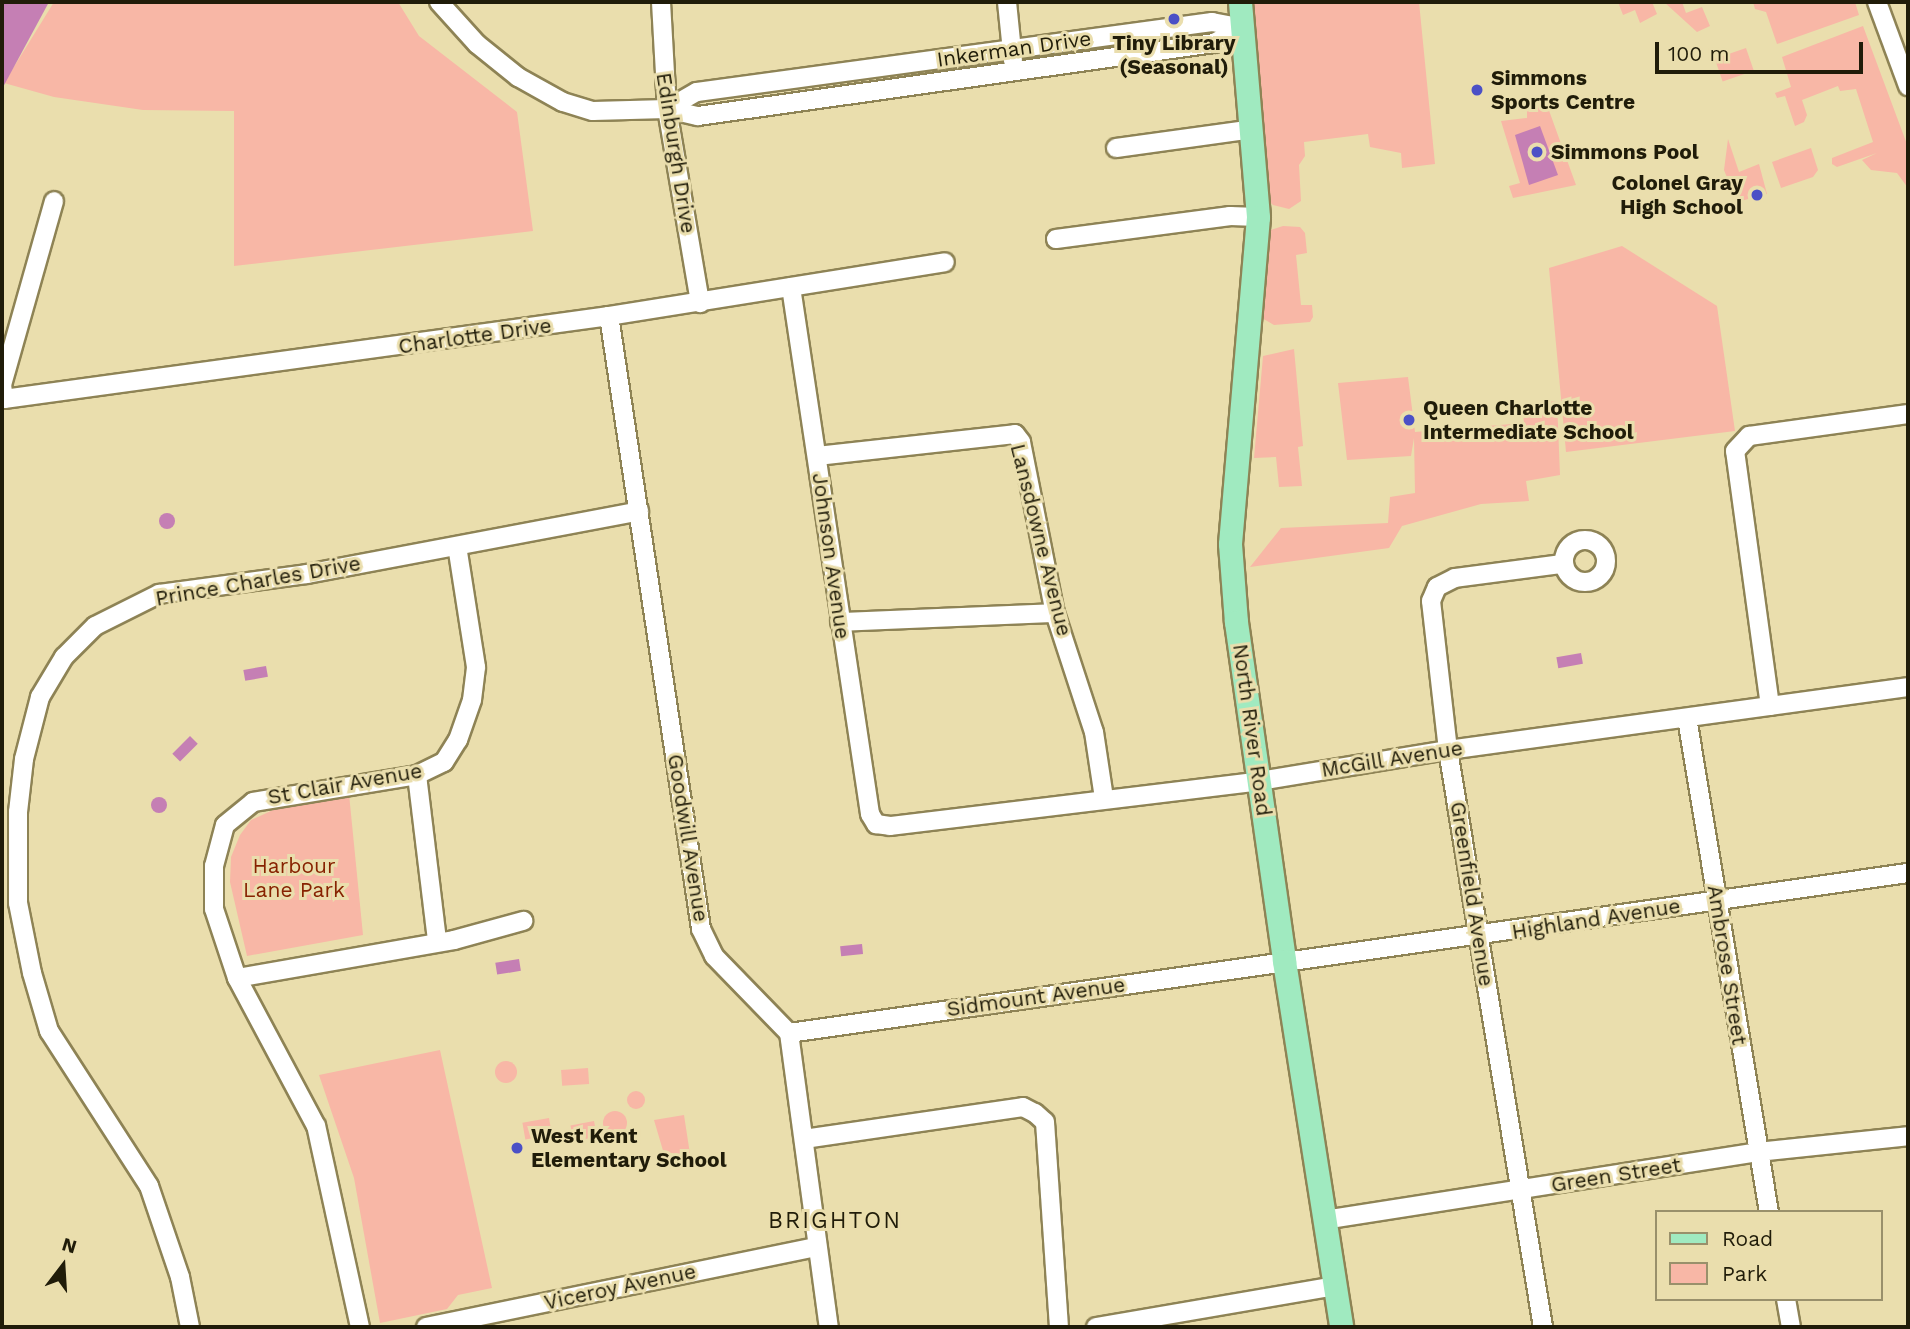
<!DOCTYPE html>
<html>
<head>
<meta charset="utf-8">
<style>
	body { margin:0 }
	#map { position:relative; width:1910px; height:1329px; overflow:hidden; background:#eadead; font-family:"Work Sans",sans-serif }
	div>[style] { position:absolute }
	.green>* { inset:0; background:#f8b7a6; transform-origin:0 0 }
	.round { border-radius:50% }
	.water>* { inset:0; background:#c57fb4; transform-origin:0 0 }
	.roads { filter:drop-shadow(2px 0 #8e8355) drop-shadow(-2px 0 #8e8355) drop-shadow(0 2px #8e8355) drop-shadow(0 -2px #8e8355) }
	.minor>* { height:18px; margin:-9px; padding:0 9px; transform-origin:9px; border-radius:9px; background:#fff }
	.minor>.ring { margin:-9px; padding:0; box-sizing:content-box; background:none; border:18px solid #fff; border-radius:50% }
	.major>* { height:23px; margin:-11.5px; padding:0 11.5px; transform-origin:11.5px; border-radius:11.5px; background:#a0eac0 }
	.dots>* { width:19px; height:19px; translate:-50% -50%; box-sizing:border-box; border:4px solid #eadead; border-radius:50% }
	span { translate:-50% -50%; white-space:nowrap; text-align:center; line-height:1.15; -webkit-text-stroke:6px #eadead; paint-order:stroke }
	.poi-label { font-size:21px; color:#201c09; font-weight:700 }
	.left { translate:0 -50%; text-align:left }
	.right { translate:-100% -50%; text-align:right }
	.street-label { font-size:21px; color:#201c09 }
	.park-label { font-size:21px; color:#872201 }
	.neighbourhood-label { font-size:23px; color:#201c09; letter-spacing:2px }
	.frame { position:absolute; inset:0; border:4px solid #201c09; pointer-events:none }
	.legend { position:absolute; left:1655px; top:1210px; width:228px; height:91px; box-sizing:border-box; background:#eadead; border:2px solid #99906b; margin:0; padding:9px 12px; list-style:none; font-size:21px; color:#201c09 }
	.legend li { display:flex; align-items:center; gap:14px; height:35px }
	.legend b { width:35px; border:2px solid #99906b }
	.north { position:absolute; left:28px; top:1231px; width:70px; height:70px; -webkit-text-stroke:5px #eadead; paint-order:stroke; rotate:17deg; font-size:19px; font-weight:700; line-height:28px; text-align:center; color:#201c09 }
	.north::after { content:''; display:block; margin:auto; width:24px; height:32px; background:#201c09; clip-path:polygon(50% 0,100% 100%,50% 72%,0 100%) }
	.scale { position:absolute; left:1655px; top:42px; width:208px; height:32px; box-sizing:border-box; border:4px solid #201c09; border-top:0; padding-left:9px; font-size:21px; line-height:24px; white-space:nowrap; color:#201c09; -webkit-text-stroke:5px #eadead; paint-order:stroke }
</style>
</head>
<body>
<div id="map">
	<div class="green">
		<div style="clip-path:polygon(54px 2px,398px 2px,419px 36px,517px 112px,533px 231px,234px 266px,234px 111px,143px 110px,54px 97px,4px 83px)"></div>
		<div style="clip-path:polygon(1247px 2px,1419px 2px,1435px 164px,1402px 168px,1401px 153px,1370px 147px,1368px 134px,1304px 142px,1305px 156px,1299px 165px,1301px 201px,1289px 209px,1273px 205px,1267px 199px)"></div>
		<div style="clip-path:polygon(1618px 2px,1652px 2px,1657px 14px,1640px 23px,1635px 10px,1623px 15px)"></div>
		<div style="clip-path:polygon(1664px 2px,1682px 2px,1686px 13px,1702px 7px,1710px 26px,1697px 32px)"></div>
		<div style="clip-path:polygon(1753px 2px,1855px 2px,1859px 15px,1777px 44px,1766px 12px,1755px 9px)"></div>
		<div style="clip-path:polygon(1863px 26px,1908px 147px,1908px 188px,1897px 173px,1871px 170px,1862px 160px,1877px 153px,1837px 167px,1832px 164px,1832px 158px,1873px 142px,1856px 89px,1840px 91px,1838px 86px,1802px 100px,1807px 115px,1804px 122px,1795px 126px,1785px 96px,1777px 98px,1775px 93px,1791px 87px,1782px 57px)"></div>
		<div style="left:1746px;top:48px;width:24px;height:33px;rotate:71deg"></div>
		<div style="clip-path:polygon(1547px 105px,1576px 185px,1513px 198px,1509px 186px,1520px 183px,1501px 121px,1527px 118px,1527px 108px)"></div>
		<div style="clip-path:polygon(1728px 139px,1739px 172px,1759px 164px,1767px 194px,1737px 202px,1724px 170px)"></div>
		<div style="clip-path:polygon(1811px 148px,1818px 170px,1813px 177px,1781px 188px,1772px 162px)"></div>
		<div style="clip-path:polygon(1283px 226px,1300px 227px,1305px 233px,1307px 253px,1296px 255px,1301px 305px,1312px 305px,1313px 317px,1310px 322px,1274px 325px,1260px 317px,1268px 231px)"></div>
		<div style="clip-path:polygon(1622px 246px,1717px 306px,1735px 431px,1566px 452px,1549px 268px)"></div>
		<div style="clip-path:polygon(1294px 349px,1303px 446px,1298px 447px,1302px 486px,1279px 487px,1276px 457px,1254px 458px,1263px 356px)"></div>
		<div style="clip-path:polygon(1408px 377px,1415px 432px,1524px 423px,1522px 405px,1557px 401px,1560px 475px,1526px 481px,1529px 501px,1481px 504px,1402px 526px,1389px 548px,1250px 567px,1281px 528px,1388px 523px,1390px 497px,1415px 493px,1414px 438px,1411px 456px,1347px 460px,1338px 383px)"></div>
		<div style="clip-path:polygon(349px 794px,363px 935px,247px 956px,230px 882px,231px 857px,240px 835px,251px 820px,273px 810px)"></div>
		<div style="clip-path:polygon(440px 1050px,492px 1288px,458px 1295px,447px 1309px,380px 1323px,354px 1178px,319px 1075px)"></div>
		<div class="round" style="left:495px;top:1061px;width:22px;height:22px"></div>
		<div style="left:588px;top:1068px;width:16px;height:27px;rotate:86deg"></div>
		<div class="round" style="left:627px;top:1091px;width:18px;height:18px"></div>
		<div class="round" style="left:603px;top:1111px;width:24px;height:24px"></div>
		<div style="clip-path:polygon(684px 1115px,692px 1167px,676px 1170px,673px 1153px,664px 1154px,654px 1120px)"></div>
		<div style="left:549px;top:1118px;width:17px;height:27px;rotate:80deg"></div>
		<div style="left:594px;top:1121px;width:16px;height:24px;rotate:79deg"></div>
	</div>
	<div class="water">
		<div style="clip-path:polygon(2px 2px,49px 2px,2px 89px)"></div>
		<div style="clip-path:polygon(1540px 126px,1558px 175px,1529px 185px,1515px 135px)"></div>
		<div class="round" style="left:159px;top:513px;width:16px;height:16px"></div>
		<div style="left:1581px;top:653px;width:11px;height:25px;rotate:80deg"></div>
		<div style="left:266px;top:666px;width:11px;height:23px;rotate:80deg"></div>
		<div style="left:190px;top:736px;width:11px;height:25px;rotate:45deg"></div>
		<div class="round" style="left:151px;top:797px;width:16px;height:16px"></div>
		<div style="left:862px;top:944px;width:10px;height:22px;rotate:84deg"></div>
		<div style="left:519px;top:959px;width:12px;height:24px;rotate:81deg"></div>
	</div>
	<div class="roads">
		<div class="minor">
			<div style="left:439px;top:2px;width:57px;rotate:47.9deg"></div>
			<div style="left:477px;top:44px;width:53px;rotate:38.8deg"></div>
			<div style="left:518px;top:77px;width:51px;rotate:29.1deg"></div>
			<div style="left:563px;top:102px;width:31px;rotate:17deg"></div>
			<div style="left:593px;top:111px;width:74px;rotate:-1.5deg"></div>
			<div style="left:667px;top:109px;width:32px;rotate:13deg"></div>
			<div style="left:698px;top:116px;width:521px;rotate:-8.05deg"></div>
			<div style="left:1214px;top:43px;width:32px;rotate:-28deg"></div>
			<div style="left:661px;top:2px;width:107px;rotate:86.8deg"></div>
			<div style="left:667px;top:109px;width:197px;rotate:80.3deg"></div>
			<div style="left:1007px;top:2px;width:59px;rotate:84.2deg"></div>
			<div style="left:1877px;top:2px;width:90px;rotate:69.7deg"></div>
			<div style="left:667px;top:109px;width:34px;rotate:-30deg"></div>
			<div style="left:697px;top:92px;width:520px;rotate:-7.74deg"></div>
			<div style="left:1212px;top:22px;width:31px;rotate:11deg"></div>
			<div style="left:1116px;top:148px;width:138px;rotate:-7.9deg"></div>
			<div style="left:1056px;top:239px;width:176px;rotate:-7.5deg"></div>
			<div style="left:1230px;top:216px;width:28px;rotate:2deg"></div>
			<div style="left:791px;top:287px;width:533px;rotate:81.47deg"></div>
			<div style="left:870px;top:814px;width:12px;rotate:59deg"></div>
			<div style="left:876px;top:824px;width:14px;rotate:8deg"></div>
			<div style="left:890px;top:826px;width:373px;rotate:-6.9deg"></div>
			<div style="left:1260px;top:781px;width:191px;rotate:-9.4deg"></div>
			<div style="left:1448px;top:750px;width:464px;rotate:-7.8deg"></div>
			<div style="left:609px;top:316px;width:620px;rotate:81.46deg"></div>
			<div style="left:701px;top:929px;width:30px;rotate:64deg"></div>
			<div style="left:714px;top:956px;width:107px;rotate:45.8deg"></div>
			<div style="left:789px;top:1033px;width:297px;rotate:82.3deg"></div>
			<div style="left:4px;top:399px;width:611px;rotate:-7.81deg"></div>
			<div style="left:609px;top:316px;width:340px;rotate:-9.1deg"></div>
			<div style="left:4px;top:399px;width:14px;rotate:-98deg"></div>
			<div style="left:2px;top:385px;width:191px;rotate:-74.2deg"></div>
			<div style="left:817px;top:456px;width:199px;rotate:-6.3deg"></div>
			<div style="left:1015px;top:434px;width:10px;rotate:53deg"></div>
			<div style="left:1021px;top:442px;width:174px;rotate:78.8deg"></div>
			<div style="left:1055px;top:613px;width:125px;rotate:71.9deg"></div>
			<div style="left:1094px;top:732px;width:67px;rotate:81.4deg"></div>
			<div class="ring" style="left:1564px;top:540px;width:24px;height:24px"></div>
			<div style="left:840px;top:622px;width:215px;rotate:-2.4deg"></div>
			<div style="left:1770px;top:706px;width:257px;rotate:-97.8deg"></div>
			<div style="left:1735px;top:451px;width:21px;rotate:-47deg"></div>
			<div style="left:1749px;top:436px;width:161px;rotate:-7.9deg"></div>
			<div style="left:1687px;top:718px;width:501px;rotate:80.58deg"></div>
			<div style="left:417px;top:775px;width:167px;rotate:83.1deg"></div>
			<div style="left:237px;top:978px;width:220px;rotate:-9.9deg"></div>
			<div style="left:454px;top:940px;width:72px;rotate:-15.4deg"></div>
			<div style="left:789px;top:1033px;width:1130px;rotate:-8.14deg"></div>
			<div style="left:804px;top:1139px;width:221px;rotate:-8.3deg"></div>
			<div style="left:1023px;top:1107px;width:13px;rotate:27deg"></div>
			<div style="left:1035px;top:1113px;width:13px;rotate:42deg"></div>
			<div style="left:1045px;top:1122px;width:205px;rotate:86.1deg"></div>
			<div style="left:1324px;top:1220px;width:438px;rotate:-8.9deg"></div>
			<div style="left:1757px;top:1152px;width:152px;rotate:-6deg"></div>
			<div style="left:1786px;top:1299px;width:28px;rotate:80deg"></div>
			<div style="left:190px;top:1327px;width:51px;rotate:-101.3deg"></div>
			<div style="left:180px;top:1277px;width:96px;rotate:-108.8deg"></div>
			<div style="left:149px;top:1186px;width:184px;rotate:-122.8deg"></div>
			<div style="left:49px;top:1031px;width:60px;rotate:-106.3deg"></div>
			<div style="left:32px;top:973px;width:71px;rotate:-101.3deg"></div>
			<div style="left:18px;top:903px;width:91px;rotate:-90deg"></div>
			<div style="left:18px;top:812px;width:53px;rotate:-83.5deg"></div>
			<div style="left:24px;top:759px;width:64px;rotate:-75.5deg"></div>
			<div style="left:40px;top:697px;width:47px;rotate:-59deg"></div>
			<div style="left:64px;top:657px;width:44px;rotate:-45deg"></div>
			<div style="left:95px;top:626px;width:72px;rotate:-26.6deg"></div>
			<div style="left:159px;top:594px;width:149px;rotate:-7.7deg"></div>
			<div style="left:307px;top:574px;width:338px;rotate:-10.7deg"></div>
			<div style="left:360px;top:1327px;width:206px;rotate:-102.3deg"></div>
			<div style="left:316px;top:1126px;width:168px;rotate:-118.1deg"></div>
			<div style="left:237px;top:978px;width:73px;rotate:-108.4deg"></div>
			<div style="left:214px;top:909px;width:43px;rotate:-90deg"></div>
			<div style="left:214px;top:866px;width:42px;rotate:-75deg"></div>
			<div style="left:225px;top:825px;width:36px;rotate:-39deg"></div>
			<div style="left:253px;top:802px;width:166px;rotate:-9.3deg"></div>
			<div style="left:417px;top:775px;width:30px;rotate:-26deg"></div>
			<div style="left:444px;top:762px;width:26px;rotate:-58deg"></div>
			<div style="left:458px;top:740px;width:42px;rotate:-70.7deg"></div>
			<div style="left:472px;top:700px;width:33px;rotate:-83deg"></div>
			<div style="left:476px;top:667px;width:122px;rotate:-98.9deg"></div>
			<div style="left:426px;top:1327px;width:397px;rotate:-11.6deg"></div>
			<div style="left:1096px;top:1327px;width:242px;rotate:-9.7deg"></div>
			<div style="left:1543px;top:1327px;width:585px;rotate:-99.35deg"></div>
			<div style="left:1448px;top:750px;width:150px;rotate:-96.5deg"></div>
			<div style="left:1431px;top:601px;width:15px;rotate:-67deg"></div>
			<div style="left:1437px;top:587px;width:20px;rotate:-27deg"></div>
			<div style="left:1455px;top:578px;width:107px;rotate:-7.5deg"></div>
		</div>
		<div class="major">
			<div style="left:1240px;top:2px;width:216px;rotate:85.2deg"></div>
			<div style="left:1258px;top:217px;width:328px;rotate:94.9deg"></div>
			<div style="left:1230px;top:544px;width:78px;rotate:85.6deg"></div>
			<div style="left:1236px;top:622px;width:342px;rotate:81.9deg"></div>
			<div style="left:1284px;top:961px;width:370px;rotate:81.1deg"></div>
		</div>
	</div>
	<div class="dots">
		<div style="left:1174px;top:19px;background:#4b50c6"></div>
		<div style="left:1477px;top:90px;background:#4b50c6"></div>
		<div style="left:1537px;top:152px;background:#4b50c6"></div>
		<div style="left:1757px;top:195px;background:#4b50c6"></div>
		<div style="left:1409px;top:420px;background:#4b50c6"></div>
		<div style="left:517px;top:1148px;background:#4b50c6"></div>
	</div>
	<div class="poi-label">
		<span style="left:1174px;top:55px">Tiny Library<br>(Seasonal)</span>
		<span class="left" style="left:1491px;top:90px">Simmons<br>Sports Centre</span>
		<span class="left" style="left:1551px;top:152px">Simmons Pool</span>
		<span class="right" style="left:1743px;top:195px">Colonel Gray<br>High School</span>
		<span class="left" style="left:1423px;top:420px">Queen Charlotte<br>Intermediate School</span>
		<span class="left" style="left:531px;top:1148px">West Kent<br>Elementary School</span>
	</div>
	<div class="street-label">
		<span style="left:1014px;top:49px;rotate:-8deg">Inkerman Drive</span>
		<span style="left:676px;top:153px;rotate:81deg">Edinburgh Drive</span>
		<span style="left:475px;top:336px;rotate:-8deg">Charlotte Drive</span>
		<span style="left:1041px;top:540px;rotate:76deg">Lansdowne Avenue</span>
		<span style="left:831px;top:556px;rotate:82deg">Johnson Avenue</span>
		<span style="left:258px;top:581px;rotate:-10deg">Prince Charles Drive</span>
		<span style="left:1252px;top:730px;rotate:82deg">North River Road</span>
		<span style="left:1392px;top:759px;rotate:-9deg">McGill Avenue</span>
		<span style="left:345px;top:784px;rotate:-10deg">St Clair Avenue</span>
		<span style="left:688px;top:838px;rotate:81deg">Goodwill Avenue</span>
		<span style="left:1472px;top:894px;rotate:81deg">Greenfield Avenue</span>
		<span style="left:1596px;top:919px;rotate:-9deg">Highland Avenue</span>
		<span style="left:1727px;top:965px;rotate:81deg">Ambrose Street</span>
		<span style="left:1036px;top:997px;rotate:-8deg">Sidmount Avenue</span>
		<span style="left:1616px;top:1175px;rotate:-9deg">Green Street</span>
		<span style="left:620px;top:1287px;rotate:-12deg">Viceroy Avenue</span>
	</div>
	<div class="park-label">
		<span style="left:294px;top:878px">Harbour<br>Lane Park</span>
	</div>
	<div class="neighbourhood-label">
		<span style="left:835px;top:1221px">BRIGHTON</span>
	</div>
	<div class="frame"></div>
	<ul class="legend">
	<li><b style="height:9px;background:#a0eac0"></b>Road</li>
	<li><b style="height:19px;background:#f8b7a6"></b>Park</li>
	</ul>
	<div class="north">N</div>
	<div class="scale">100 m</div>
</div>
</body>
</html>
